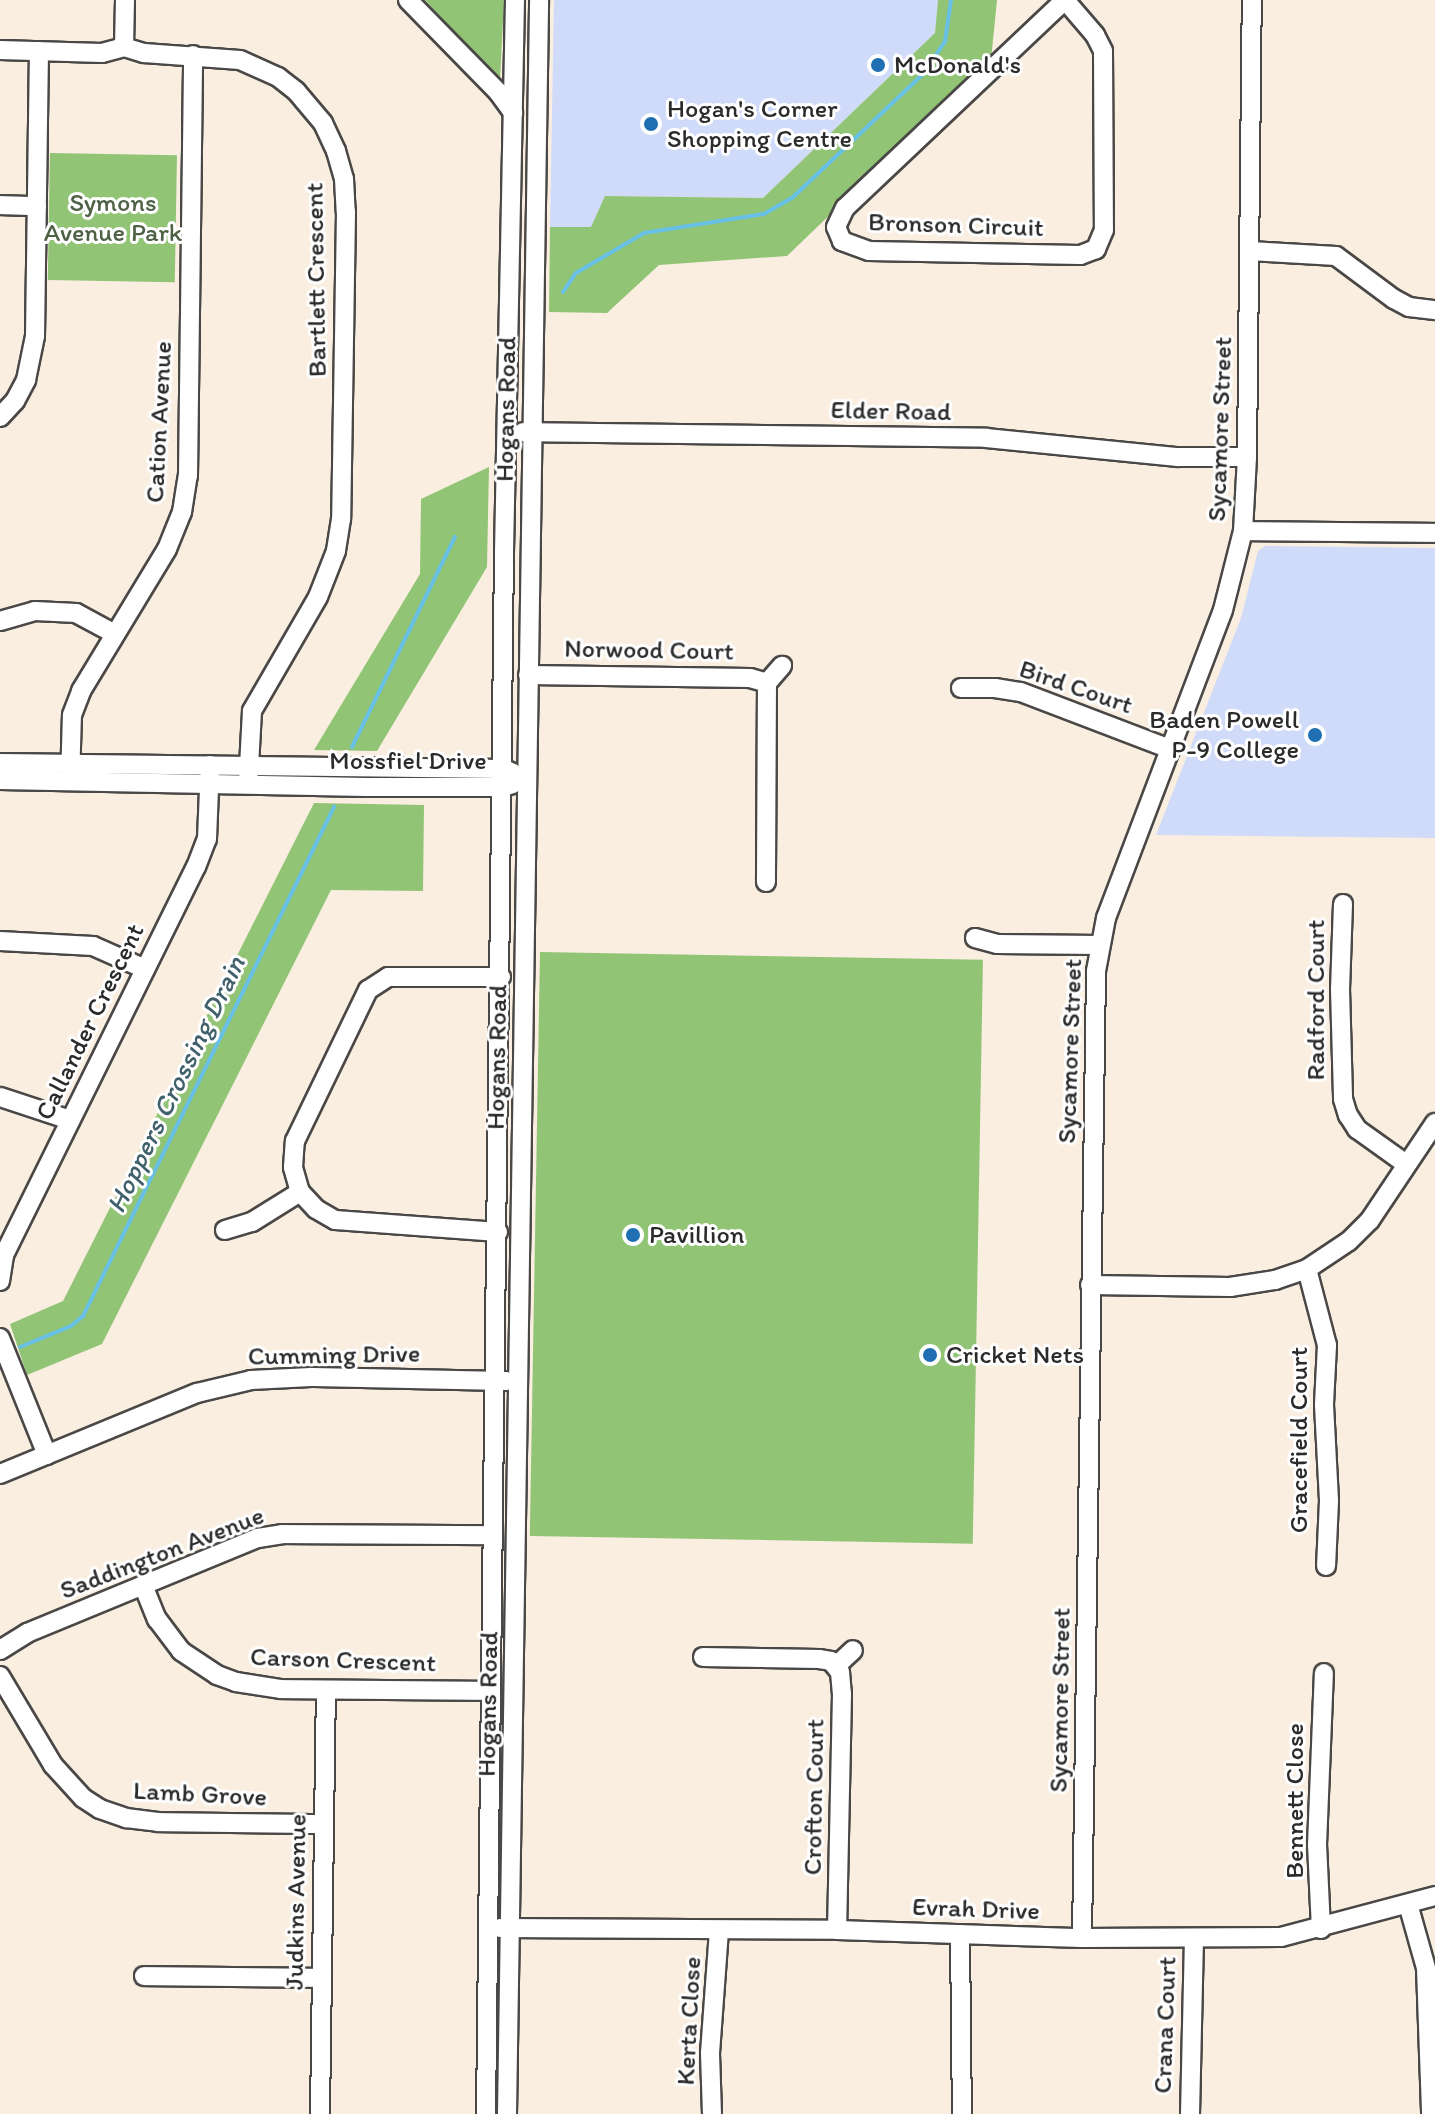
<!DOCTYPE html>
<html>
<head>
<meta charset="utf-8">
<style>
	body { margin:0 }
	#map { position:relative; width:1435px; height:2114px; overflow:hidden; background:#f9eee0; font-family:Itim,sans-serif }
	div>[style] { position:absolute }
	.built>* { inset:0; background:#d0daf9 }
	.green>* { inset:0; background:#91c475; transform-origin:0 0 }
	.stream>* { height:4px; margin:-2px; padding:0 2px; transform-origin:2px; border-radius:2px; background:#68c1e5 }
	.roads { filter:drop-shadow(2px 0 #4a4846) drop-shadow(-2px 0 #4a4846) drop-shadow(0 2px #4a4846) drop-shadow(0 -2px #4a4846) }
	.minor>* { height:18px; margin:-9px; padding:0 9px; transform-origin:9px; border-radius:9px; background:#fff }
	.dots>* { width:22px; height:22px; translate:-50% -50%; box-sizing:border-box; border:4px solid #fff; border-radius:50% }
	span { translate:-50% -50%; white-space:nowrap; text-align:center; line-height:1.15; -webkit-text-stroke:6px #fff; paint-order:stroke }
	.poi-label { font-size:26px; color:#2b2b2b }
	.left { translate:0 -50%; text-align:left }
	.right { translate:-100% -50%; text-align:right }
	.park-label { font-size:26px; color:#4f6145 }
	.street-label { font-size:26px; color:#2b2b2b }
	.water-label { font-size:28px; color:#40606c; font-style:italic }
</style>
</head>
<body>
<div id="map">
	<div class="built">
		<div style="clip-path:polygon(554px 0,938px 0,935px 33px,763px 198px,606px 196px,592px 227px,550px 227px)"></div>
		<div style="clip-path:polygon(1265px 546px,1435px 548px,1435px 838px,1156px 835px,1241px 618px,1258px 551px)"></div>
	</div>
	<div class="green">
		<div style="clip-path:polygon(425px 0,504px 0,500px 81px)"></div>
		<div style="clip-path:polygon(938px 0,997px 0,991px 60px,787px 256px,659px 265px,607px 313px,549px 312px,550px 227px,591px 227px,605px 196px,763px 198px,935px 33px)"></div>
		<div style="left:50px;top:153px;width:127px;height:127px;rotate:1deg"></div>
		<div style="clip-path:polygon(489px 467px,487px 567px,377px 751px,314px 750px,420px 574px,421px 499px)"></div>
		<div style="clip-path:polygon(314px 803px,424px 805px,423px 891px,331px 890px,102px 1344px,27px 1375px,10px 1324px,63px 1301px)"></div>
		<div style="left:540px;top:952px;width:443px;height:584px;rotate:1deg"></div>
	</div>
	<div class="stream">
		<div style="left:563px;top:292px;width:23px;rotate:-56deg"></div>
		<div style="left:576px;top:273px;width:79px;rotate:-30.5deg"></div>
		<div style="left:644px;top:233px;width:121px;rotate:-9deg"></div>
		<div style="left:764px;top:214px;width:32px;rotate:-30deg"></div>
		<div style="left:792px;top:198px;width:180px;rotate:-43.4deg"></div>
		<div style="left:923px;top:74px;width:40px;rotate:-56deg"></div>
		<div style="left:945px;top:41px;width:41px;rotate:-81.7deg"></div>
		<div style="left:352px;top:747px;width:234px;rotate:-63.9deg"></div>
		<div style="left:20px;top:1347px;width:55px;rotate:-22.4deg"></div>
		<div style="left:71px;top:1326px;width:16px;rotate:-40deg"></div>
		<div style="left:83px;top:1316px;width:568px;rotate:-63.75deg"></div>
	</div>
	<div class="roads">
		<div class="minor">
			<div style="left:408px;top:0;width:129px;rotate:45.6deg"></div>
			<div style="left:498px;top:92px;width:26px;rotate:54deg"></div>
			<div style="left:1065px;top:0;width:46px;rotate:49.4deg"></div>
			<div style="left:1095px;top:35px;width:18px;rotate:63deg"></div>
			<div style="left:1103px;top:51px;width:179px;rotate:89.7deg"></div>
			<div style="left:1104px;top:230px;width:21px;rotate:113deg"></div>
			<div style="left:1096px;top:249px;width:17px;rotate:159deg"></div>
			<div style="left:1080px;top:255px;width:211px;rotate:-178.9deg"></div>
			<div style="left:869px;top:251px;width:29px;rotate:-160deg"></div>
			<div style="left:842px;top:241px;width:15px;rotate:-113deg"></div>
			<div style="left:836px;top:227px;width:21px;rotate:-65deg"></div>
			<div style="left:845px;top:208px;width:303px;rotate:-43.4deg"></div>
			<div style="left:124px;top:47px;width:47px;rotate:-88.8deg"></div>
			<div style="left:0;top:50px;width:102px;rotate:1.7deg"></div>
			<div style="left:102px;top:53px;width:23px;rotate:-15deg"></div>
			<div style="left:124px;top:47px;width:21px;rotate:17deg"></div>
			<div style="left:144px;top:53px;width:96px;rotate:4.2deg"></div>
			<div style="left:240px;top:60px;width:42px;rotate:24.1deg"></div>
			<div style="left:278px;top:77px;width:23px;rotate:38deg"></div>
			<div style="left:296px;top:91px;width:42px;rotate:49.8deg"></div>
			<div style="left:323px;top:123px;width:31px;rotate:65deg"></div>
			<div style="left:336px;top:151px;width:29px;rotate:74deg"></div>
			<div style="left:344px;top:179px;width:33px;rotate:87deg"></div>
			<div style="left:346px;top:212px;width:307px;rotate:90.9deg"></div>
			<div style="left:341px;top:519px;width:32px;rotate:99deg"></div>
			<div style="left:336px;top:551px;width:49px;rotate:111.4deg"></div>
			<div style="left:318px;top:597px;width:132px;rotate:120.1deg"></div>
			<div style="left:252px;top:711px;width:73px;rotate:93.1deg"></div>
			<div style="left:0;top:205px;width:37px;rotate:2deg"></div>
			<div style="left:1250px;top:251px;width:86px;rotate:3.3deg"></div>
			<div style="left:1336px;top:256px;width:72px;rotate:36.6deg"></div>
			<div style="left:1394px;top:299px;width:17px;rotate:28deg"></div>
			<div style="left:1409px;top:307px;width:26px;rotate:7deg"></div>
			<div style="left:0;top:417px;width:22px;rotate:-47deg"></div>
			<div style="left:15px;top:401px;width:24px;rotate:-62deg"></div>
			<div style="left:26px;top:380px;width:45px;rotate:-78.4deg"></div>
			<div style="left:35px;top:336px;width:285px;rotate:-89.2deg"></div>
			<div style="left:523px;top:432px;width:463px;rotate:0.7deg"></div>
			<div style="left:986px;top:438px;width:193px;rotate:5.7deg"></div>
			<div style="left:1178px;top:457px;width:69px"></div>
			<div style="left:1243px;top:531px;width:192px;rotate:0.6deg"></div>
			<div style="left:0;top:621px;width:36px;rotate:-16deg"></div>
			<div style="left:35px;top:611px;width:41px;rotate:2.8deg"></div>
			<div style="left:76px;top:613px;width:44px;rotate:28.3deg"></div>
			<div style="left:528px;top:675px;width:222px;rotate:0.8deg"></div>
			<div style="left:750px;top:678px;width:18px;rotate:16deg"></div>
			<div style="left:767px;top:683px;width:199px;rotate:90.3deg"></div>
			<div style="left:767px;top:683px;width:23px;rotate:-49deg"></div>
			<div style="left:961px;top:688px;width:34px"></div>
			<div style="left:995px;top:688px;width:26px;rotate:9deg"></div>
			<div style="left:1021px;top:692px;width:160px;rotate:20.9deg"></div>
			<div style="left:0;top:763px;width:504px;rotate:0.68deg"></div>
			<div style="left:504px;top:769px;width:10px;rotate:24deg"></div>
			<div style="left:0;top:780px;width:366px;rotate:1.1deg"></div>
			<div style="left:366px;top:787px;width:137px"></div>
			<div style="left:503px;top:787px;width:10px;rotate:-17deg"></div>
			<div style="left:70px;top:781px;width:66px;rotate:-88.3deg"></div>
			<div style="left:72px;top:715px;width:26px;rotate:-69deg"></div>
			<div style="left:81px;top:691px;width:166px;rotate:-58.8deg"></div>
			<div style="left:167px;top:549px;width:40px;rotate:-68deg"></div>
			<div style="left:182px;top:512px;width:36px;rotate:-81deg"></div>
			<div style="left:188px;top:476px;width:421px;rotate:-89.3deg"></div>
			<div style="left:1343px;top:904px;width:85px;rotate:92deg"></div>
			<div style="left:1340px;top:989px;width:110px;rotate:88.4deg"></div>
			<div style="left:1343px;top:1099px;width:17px;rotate:73deg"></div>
			<div style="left:1348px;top:1115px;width:17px;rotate:57deg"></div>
			<div style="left:1357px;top:1129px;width:60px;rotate:35.5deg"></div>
			<div style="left:975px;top:938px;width:23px;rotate:15deg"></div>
			<div style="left:997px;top:944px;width:103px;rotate:0.6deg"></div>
			<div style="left:0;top:941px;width:93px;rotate:3.1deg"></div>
			<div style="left:93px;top:946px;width:57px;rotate:23.9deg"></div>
			<div style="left:0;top:1097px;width:74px;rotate:18.2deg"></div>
			<div style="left:225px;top:1230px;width:28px;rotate:-17deg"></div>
			<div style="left:252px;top:1222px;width:57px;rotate:-32deg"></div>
			<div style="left:498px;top:1232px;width:163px;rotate:-175.8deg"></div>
			<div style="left:335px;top:1220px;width:22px;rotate:-150deg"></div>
			<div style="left:316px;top:1209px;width:23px;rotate:-133deg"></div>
			<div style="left:300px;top:1192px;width:26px;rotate:-106deg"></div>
			<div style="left:293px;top:1167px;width:26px;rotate:-86deg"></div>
			<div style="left:295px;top:1141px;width:168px;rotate:-64.2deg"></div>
			<div style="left:368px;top:990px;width:24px;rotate:-33deg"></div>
			<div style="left:388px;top:977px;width:113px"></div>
			<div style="left:1307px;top:1269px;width:79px;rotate:75.3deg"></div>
			<div style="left:1327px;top:1345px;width:60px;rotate:92.9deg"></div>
			<div style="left:1324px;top:1405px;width:96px;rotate:87deg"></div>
			<div style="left:1329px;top:1501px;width:65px;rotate:92.6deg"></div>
			<div style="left:0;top:1281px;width:26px;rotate:-81deg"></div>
			<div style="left:4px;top:1255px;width:433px;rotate:-63.7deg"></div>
			<div style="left:196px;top:867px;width:30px;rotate:-69deg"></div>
			<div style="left:207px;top:839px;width:74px;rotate:-87.7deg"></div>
			<div style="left:1090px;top:1285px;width:140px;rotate:0.8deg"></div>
			<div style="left:1230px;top:1287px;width:46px;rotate:-8.8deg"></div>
			<div style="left:1275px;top:1280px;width:34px;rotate:-19deg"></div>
			<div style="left:1307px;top:1269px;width:50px;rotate:-33.7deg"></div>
			<div style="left:1349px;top:1241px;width:30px;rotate:-45deg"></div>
			<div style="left:1370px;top:1220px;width:117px;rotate:-56.2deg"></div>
			<div style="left:0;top:1338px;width:126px;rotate:68.1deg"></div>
			<div style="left:0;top:1474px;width:213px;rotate:-22.4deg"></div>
			<div style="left:197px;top:1393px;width:56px;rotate:-13.5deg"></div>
			<div style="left:251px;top:1380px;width:60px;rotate:-2.9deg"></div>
			<div style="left:311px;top:1377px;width:196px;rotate:1.2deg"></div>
			<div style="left:143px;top:1585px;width:37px;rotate:68deg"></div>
			<div style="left:157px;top:1619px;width:40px;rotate:53deg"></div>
			<div style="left:181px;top:1651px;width:43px;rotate:33.7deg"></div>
			<div style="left:217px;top:1675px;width:20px;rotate:20deg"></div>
			<div style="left:236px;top:1682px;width:46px;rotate:8.8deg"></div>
			<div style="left:281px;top:1689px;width:210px;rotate:0.5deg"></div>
			<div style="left:0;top:1650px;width:32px;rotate:-32deg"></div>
			<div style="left:27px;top:1633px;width:250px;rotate:-22.4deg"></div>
			<div style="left:258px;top:1538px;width:24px;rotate:-9deg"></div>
			<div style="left:282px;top:1534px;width:211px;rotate:0.3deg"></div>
			<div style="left:703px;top:1657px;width:116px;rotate:1deg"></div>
			<div style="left:819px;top:1659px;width:12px;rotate:9deg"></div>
			<div style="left:831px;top:1661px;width:14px;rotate:51deg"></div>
			<div style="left:840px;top:1672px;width:22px;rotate:85deg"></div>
			<div style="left:842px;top:1694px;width:236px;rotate:91.2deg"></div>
			<div style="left:836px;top:1666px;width:23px;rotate:-43deg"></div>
			<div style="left:0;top:1676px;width:104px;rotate:59.2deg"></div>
			<div style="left:53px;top:1765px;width:45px;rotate:47.7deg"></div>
			<div style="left:83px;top:1798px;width:20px;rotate:33deg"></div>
			<div style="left:100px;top:1809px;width:28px;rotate:19deg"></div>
			<div style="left:126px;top:1818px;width:32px;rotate:7deg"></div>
			<div style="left:158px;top:1822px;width:165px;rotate:0.7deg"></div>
			<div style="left:1408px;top:1904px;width:66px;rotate:74.3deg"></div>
			<div style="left:1426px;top:1968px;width:146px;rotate:88deg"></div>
			<div style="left:500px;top:1928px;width:337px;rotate:0.3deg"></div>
			<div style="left:837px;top:1930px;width:245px;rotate:1.9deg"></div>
			<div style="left:1082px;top:1938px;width:199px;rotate:-0.3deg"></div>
			<div style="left:1281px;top:1937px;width:159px;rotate:-14.9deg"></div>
			<div style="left:1321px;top:1929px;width:84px;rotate:-92.7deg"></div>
			<div style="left:1317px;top:1845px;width:172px;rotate:-87.7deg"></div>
			<div style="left:960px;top:1934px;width:180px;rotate:89.4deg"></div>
			<div style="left:1082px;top:1938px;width:967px;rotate:-89.17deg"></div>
			<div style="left:1096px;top:971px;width:54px;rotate:-79.3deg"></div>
			<div style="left:1106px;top:918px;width:329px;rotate:-69.2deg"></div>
			<div style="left:1223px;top:610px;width:81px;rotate:-75.8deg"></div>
			<div style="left:1243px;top:531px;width:74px;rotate:-86.9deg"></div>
			<div style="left:1247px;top:457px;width:457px;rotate:-89.4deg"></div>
			<div style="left:144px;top:1976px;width:178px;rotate:0.6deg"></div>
			<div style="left:320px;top:2114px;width:424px;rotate:-89.2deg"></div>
			<div style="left:486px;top:2114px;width:1562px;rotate:-89.34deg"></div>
			<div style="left:504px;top:552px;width:552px;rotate:-88.86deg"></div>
			<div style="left:507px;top:2114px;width:2114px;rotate:-89.13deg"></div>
			<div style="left:712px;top:2114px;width:61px;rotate:-91.9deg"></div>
			<div style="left:710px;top:2053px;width:122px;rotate:-85.8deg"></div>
			<div style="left:1190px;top:2114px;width:176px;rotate:-88.7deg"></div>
		</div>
	</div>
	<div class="dots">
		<div style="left:878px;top:65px;background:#1f6fb2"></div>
		<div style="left:651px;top:124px;background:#1f6fb2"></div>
		<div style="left:1315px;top:735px;background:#1f6fb2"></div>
		<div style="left:633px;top:1235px;background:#1f6fb2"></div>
		<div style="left:930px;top:1355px;background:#1f6fb2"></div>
	</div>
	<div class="poi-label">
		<span class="left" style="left:894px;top:65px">McDonald's</span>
		<span class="left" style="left:667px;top:124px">Hogan's Corner<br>Shopping Centre</span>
		<span class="right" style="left:1299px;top:735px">Baden Powell<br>P-9 College</span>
		<span class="left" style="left:649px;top:1235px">Pavillion</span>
		<span class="left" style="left:946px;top:1355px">Cricket Nets</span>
	</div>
	<div class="park-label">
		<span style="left:113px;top:218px">Symons<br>Avenue Park</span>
	</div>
	<div class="street-label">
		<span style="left:956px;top:225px;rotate:2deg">Bronson Circuit</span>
		<span style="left:316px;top:280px;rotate:-91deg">Bartlett Crescent</span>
		<span style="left:506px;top:409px;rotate:-89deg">Hogans Road</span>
		<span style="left:891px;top:411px;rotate:1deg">Elder Road</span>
		<span style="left:159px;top:422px;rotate:-87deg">Cation Avenue</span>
		<span style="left:1220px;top:429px;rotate:-88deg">Sycamore Street</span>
		<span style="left:649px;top:650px;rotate:1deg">Norwood Court</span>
		<span style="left:1076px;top:687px;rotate:19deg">Bird Court</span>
		<span style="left:408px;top:761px">Mossfiel Drive</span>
		<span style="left:1316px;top:1000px;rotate:-90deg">Radford Court</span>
		<span style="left:90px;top:1022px;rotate:-64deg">Callander Crescent</span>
		<span style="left:1070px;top:1051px;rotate:-88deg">Sycamore Street</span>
		<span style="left:497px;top:1057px;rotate:-89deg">Hogans Road</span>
		<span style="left:334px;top:1355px;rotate:-1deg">Cumming Drive</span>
		<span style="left:1299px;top:1440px;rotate:-90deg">Gracefield Court</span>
		<span style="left:162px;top:1553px;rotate:-21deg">Saddington Avenue</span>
		<span style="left:343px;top:1660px;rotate:2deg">Carson Crescent</span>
		<span style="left:1060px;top:1700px;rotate:-89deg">Sycamore Street</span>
		<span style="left:488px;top:1704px;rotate:-89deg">Hogans Road</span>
		<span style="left:200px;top:1794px;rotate:3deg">Lamb Grove</span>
		<span style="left:814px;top:1797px;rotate:-89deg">Crofton Court</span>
		<span style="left:1295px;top:1801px;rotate:-90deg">Bennett Close</span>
		<span style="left:296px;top:1902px;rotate:-89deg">Judkins Avenue</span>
		<span style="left:976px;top:1909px;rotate:2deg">Evrah Drive</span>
		<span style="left:689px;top:2021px;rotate:-87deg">Kerta Close</span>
		<span style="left:1165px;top:2025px;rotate:-88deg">Crana Court</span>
	</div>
	<div class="water-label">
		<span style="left:175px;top:1084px;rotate:-64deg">Hoppers Crossing Drain</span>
	</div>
</div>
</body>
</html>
